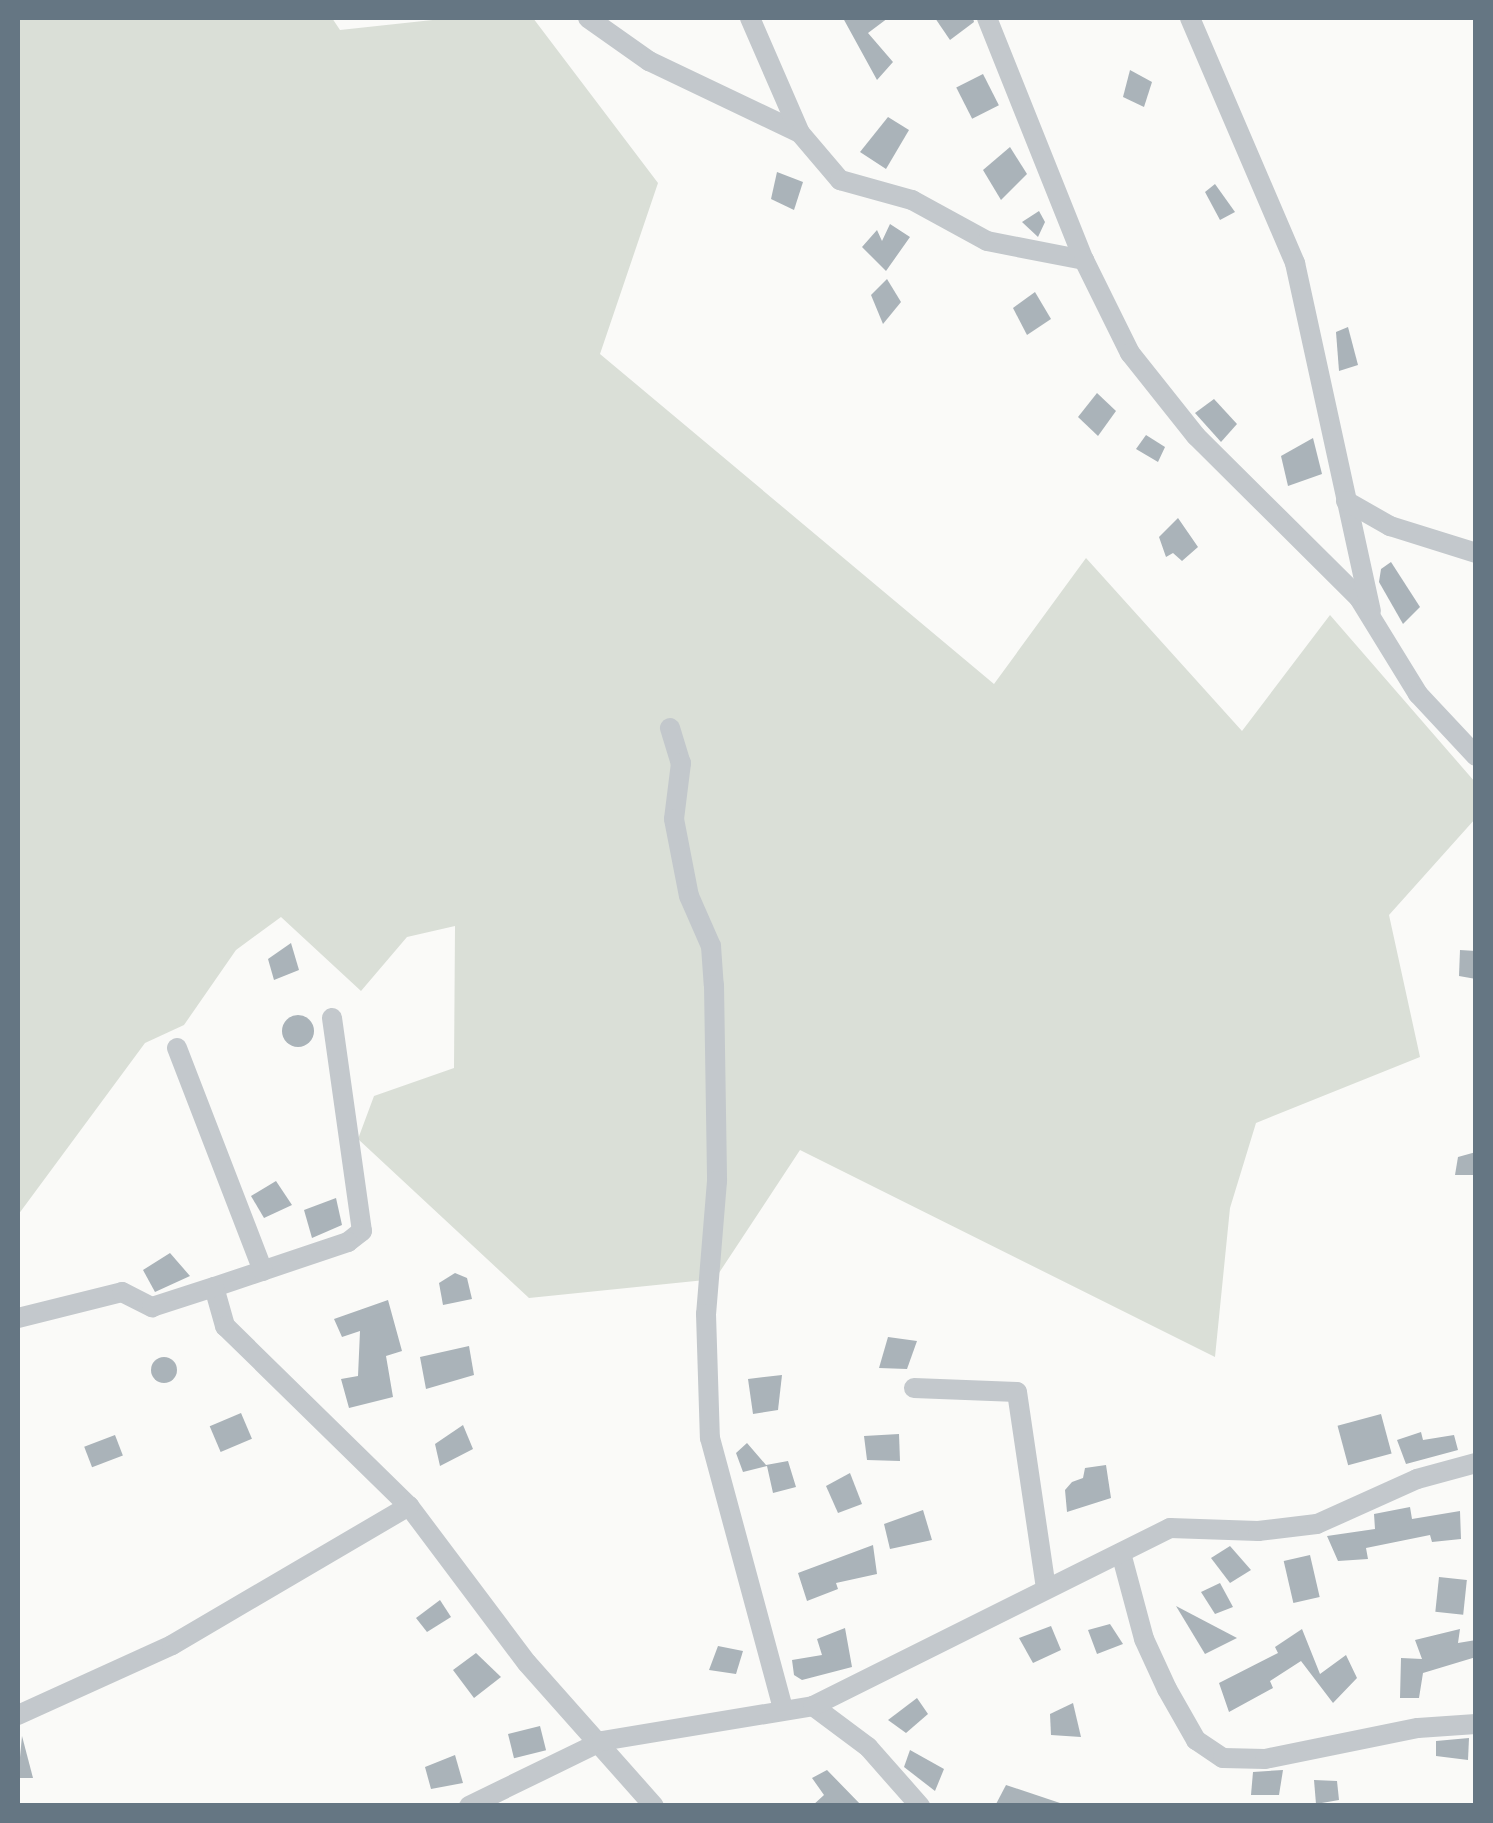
<!DOCTYPE html>
<html>
<head>
<meta charset="utf-8">
<style>
	body { margin:0 }
	#map { position:relative; width:1493px; height:1823px; overflow:hidden; background:#fafaf8; font-family:"Alegreya Sans",sans-serif }
	div>[style] { position:absolute }
	.green>* { inset:0; background:#dadfd7 }
	.building>* { inset:0; background:#aab3b9; transform-origin:0 0 }
	.round { border-radius:50% }
	.minor>* { height:20px; margin:-10px; padding:0 10px; transform-origin:10px; border-radius:10px; background:#c3c8cc }
	span { translate:-50% -50%; white-space:nowrap; text-align:center; line-height:1.15; -webkit-text-stroke:10px #fff; paint-order:stroke }
	.frame { position:absolute; inset:0; border:20px solid #657683; pointer-events:none }
</style>
</head>
<body>
<div id="map">
	<div class="green">
		<div style="clip-path:polygon(18px 18px,332px 18px,340px 30px,451px 18px,533px 18px,658px 183px,600px 354px,994px 684px,1086px 558px,1242px 731px,1330px 615px,1475px 782px,1475px 819px,1389px 915px,1420px 1057px,1256px 1123px,1230px 1208px,1215px 1357px,800px 1150px,715px 1279px,529px 1298px,358px 1139px,374px 1096px,454px 1068px,455px 926px,407px 937px,361px 991px,281px 917px,236px 950px,184px 1025px,145px 1043px,18px 1215px)"></div>
	</div>
	<div class="building">
		<div style="clip-path:polygon(843px 18px,888px 18px,868px 33px,893px 62px,877px 80px)"></div>
		<div style="clip-path:polygon(935px 18px,973px 18px,974px 22px,950px 40px)"></div>
		<div style="clip-path:polygon(1130px 70px,1152px 82px,1144px 107px,1123px 97px)"></div>
		<div style="left:983px;top:74px;width:35px;height:30px;rotate:63deg"></div>
		<div style="clip-path:polygon(888px 117px,909px 130px,886px 169px,860px 152px)"></div>
		<div style="clip-path:polygon(1010px 147px,1027px 174px,1001px 200px,983px 170px)"></div>
		<div style="clip-path:polygon(777px 172px,803px 182px,794px 210px,771px 199px)"></div>
		<div style="clip-path:polygon(1215px 184px,1235px 212px,1220px 220px,1205px 192px)"></div>
		<div style="clip-path:polygon(1039px 211px,1045px 222px,1038px 237px,1022px 222px)"></div>
		<div style="clip-path:polygon(890px 224px,910px 237px,886px 271px,862px 247px,877px 230px,882px 241px)"></div>
		<div style="clip-path:polygon(887px 279px,901px 302px,883px 324px,871px 295px)"></div>
		<div style="clip-path:polygon(1035px 292px,1051px 319px,1027px 335px,1013px 308px)"></div>
		<div style="clip-path:polygon(1348px 327px,1358px 365px,1339px 371px,1336px 332px)"></div>
		<div style="clip-path:polygon(1097px 393px,1116px 411px,1098px 436px,1078px 417px)"></div>
		<div style="clip-path:polygon(1214px 399px,1237px 424px,1221px 442px,1195px 413px)"></div>
		<div style="clip-path:polygon(1146px 435px,1165px 447px,1158px 462px,1136px 449px)"></div>
		<div style="clip-path:polygon(1313px 438px,1322px 474px,1288px 486px,1281px 456px)"></div>
		<div style="clip-path:polygon(1178px 518px,1198px 547px,1182px 561px,1173px 553px,1166px 557px,1159px 537px)"></div>
		<div style="clip-path:polygon(1391px 562px,1420px 607px,1403px 624px,1379px 582px,1381px 569px)"></div>
		<div style="clip-path:polygon(291px 943px,299px 970px,274px 980px,268px 959px)"></div>
		<div style="clip-path:polygon(1460px 950px,1476px 951px,1476px 979px,1459px 976px)"></div>
		<div class="round" style="left:282px;top:1015px;width:32px;height:32px"></div>
		<div style="clip-path:polygon(1476px 1152px,1476px 1175px,1455px 1175px,1458px 1157px)"></div>
		<div style="clip-path:polygon(276px 1181px,292px 1205px,264px 1218px,251px 1196px)"></div>
		<div style="clip-path:polygon(336px 1198px,342px 1225px,312px 1238px,304px 1210px)"></div>
		<div style="clip-path:polygon(170px 1253px,190px 1276px,155px 1292px,143px 1270px)"></div>
		<div style="clip-path:polygon(455px 1273px,467px 1278px,472px 1299px,443px 1305px,439px 1283px)"></div>
		<div style="clip-path:polygon(388px 1300px,402px 1351px,386px 1356px,393px 1397px,349px 1408px,341px 1379px,358px 1376px,360px 1331px,342px 1337px,334px 1319px)"></div>
		<div style="clip-path:polygon(888px 1337px,917px 1341px,907px 1369px,879px 1368px)"></div>
		<div style="clip-path:polygon(469px 1346px,474px 1375px,426px 1389px,420px 1357px)"></div>
		<div class="round" style="left:151px;top:1357px;width:26px;height:26px"></div>
		<div style="clip-path:polygon(782px 1375px,778px 1410px,753px 1414px,748px 1379px)"></div>
		<div style="left:241px;top:1413px;width:28px;height:34px;rotate:67deg"></div>
		<div style="left:1381px;top:1414px;width:41px;height:45px;rotate:75deg"></div>
		<div style="clip-path:polygon(463px 1425px,473px 1449px,440px 1466px,435px 1444px)"></div>
		<div style="clip-path:polygon(1421px 1432px,1423px 1440px,1454px 1435px,1458px 1450px,1406px 1464px,1397px 1440px)"></div>
		<div style="clip-path:polygon(899px 1434px,900px 1461px,867px 1460px,864px 1436px)"></div>
		<div style="left:115px;top:1435px;width:22px;height:33px;rotate:69deg"></div>
		<div style="clip-path:polygon(747px 1443px,766px 1465px,788px 1461px,796px 1487px,773px 1493px,767px 1466px,743px 1472px,736px 1453px)"></div>
		<div style="clip-path:polygon(1106px 1465px,1111px 1498px,1067px 1512px,1065px 1490px,1072px 1482px,1083px 1478px,1085px 1468px)"></div>
		<div style="clip-path:polygon(850px 1473px,862px 1504px,838px 1513px,826px 1486px)"></div>
		<div style="clip-path:polygon(1410px 1507px,1412px 1519px,1460px 1511px,1461px 1539px,1432px 1542px,1430px 1535px,1366px 1548px,1368px 1559px,1338px 1561px,1327px 1536px,1375px 1529px,1374px 1514px)"></div>
		<div style="clip-path:polygon(923px 1510px,932px 1540px,890px 1549px,884px 1524px)"></div>
		<div style="clip-path:polygon(873px 1545px,877px 1574px,836px 1583px,838px 1589px,807px 1601px,798px 1573px)"></div>
		<div style="clip-path:polygon(1230px 1546px,1251px 1570px,1230px 1583px,1211px 1558px)"></div>
		<div style="left:1310px;top:1555px;width:43px;height:27px;rotate:77deg"></div>
		<div style="left:1439px;top:1577px;width:28px;height:35px;rotate:6deg"></div>
		<div style="clip-path:polygon(1220px 1583px,1233px 1607px,1215px 1614px,1201px 1592px)"></div>
		<div style="clip-path:polygon(440px 1600px,451px 1617px,427px 1632px,416px 1618px)"></div>
		<div style="clip-path:polygon(1176px 1606px,1237px 1638px,1205px 1654px)"></div>
		<div style="clip-path:polygon(1110px 1624px,1123px 1644px,1097px 1654px,1088px 1630px)"></div>
		<div style="clip-path:polygon(1051px 1626px,1061px 1650px,1033px 1663px,1019px 1638px)"></div>
		<div style="clip-path:polygon(845px 1628px,852px 1667px,802px 1680px,794px 1675px,792px 1660px,822px 1655px,817px 1639px)"></div>
		<div style="clip-path:polygon(1302px 1629px,1320px 1674px,1346px 1655px,1357px 1678px,1333px 1703px,1301px 1661px,1270px 1681px,1273px 1688px,1229px 1712px,1219px 1683px,1278px 1653px,1275px 1647px)"></div>
		<div style="clip-path:polygon(1460px 1629px,1458px 1643px,1476px 1640px,1476px 1657px,1423px 1673px,1419px 1698px,1400px 1698px,1401px 1658px,1422px 1659px,1415px 1640px)"></div>
		<div style="clip-path:polygon(718px 1646px,743px 1651px,736px 1674px,709px 1670px)"></div>
		<div style="clip-path:polygon(476px 1653px,501px 1677px,474px 1698px,453px 1670px)"></div>
		<div style="clip-path:polygon(917px 1698px,928px 1714px,906px 1733px,888px 1720px)"></div>
		<div style="clip-path:polygon(1073px 1703px,1081px 1737px,1051px 1735px,1050px 1714px)"></div>
		<div style="left:540px;top:1726px;width:25px;height:33px;rotate:76deg"></div>
		<div style="clip-path:polygon(22px 1736px,33px 1778px,18px 1778px)"></div>
		<div style="clip-path:polygon(1469px 1738px,1468px 1760px,1436px 1756px,1436px 1741px)"></div>
		<div style="clip-path:polygon(910px 1750px,944px 1769px,935px 1791px,904px 1767px)"></div>
		<div style="clip-path:polygon(455px 1755px,463px 1783px,431px 1789px,425px 1767px)"></div>
		<div style="clip-path:polygon(827px 1770px,862px 1806px,812px 1806px,824px 1795px,812px 1778px)"></div>
		<div style="clip-path:polygon(1283px 1770px,1279px 1795px,1251px 1795px,1253px 1772px)"></div>
		<div style="clip-path:polygon(1314px 1780px,1337px 1781px,1339px 1800px,1316px 1804px)"></div>
		<div style="clip-path:polygon(1006px 1785px,1060px 1803px,1060px 1806px,995px 1806px)"></div>
	</div>
	<div class="minor">
		<div style="left:588px;top:18px;width:75px;rotate:35.2deg"></div>
		<div style="left:649px;top:61px;width:167px;rotate:25.5deg"></div>
		<div style="left:750px;top:18px;width:125px;rotate:66.5deg"></div>
		<div style="left:800px;top:133px;width:62px;rotate:49.6deg"></div>
		<div style="left:840px;top:180px;width:75px;rotate:15.5deg"></div>
		<div style="left:912px;top:200px;width:85px;rotate:28.7deg"></div>
		<div style="left:987px;top:241px;width:99px;rotate:11.1deg"></div>
		<div style="left:987px;top:18px;width:261px;rotate:68.2deg"></div>
		<div style="left:1084px;top:260px;width:104px;rotate:63.7deg"></div>
		<div style="left:1130px;top:353px;width:106px;rotate:51.5deg"></div>
		<div style="left:1196px;top:436px;width:230px;rotate:44.8deg"></div>
		<div style="left:1359px;top:598px;width:113px;rotate:58.4deg"></div>
		<div style="left:1418px;top:694px;width:85px;rotate:46.9deg"></div>
		<div style="left:1190px;top:18px;width:267px;rotate:66.8deg"></div>
		<div style="left:1295px;top:263px;width:356px;rotate:77.7deg"></div>
		<div style="left:1346px;top:501px;width:51px;rotate:29.6deg"></div>
		<div style="left:1390px;top:526px;width:90px;rotate:17.4deg"></div>
		<div style="left:670px;top:728px;width:37px;rotate:73deg"></div>
		<div style="left:681px;top:763px;width:56px;rotate:97.1deg"></div>
		<div style="left:674px;top:819px;width:78px;rotate:79deg"></div>
		<div style="left:689px;top:896px;width:55px;rotate:66.3deg"></div>
		<div style="left:711px;top:946px;width:39px;rotate:86deg"></div>
		<div style="left:714px;top:985px;width:196px;rotate:89.1deg"></div>
		<div style="left:717px;top:1181px;width:133px;rotate:94.7deg"></div>
		<div style="left:706px;top:1314px;width:124px;rotate:88.2deg"></div>
		<div style="left:710px;top:1438px;width:281px;rotate:74.9deg"></div>
		<div style="left:332px;top:1018px;width:215px;rotate:82deg"></div>
		<div style="left:362px;top:1231px;width:18px;rotate:142deg"></div>
		<div style="left:348px;top:1242px;width:141px;rotate:161.4deg"></div>
		<div style="left:214px;top:1287px;width:41px;rotate:74.2deg"></div>
		<div style="left:225px;top:1326px;width:257px;rotate:44.4deg"></div>
		<div style="left:409px;top:1506px;width:196px;rotate:53.1deg"></div>
		<div style="left:527px;top:1663px;width:191px;rotate:48.4deg"></div>
		<div style="left:177px;top:1048px;width:239px;rotate:68.9deg"></div>
		<div style="left:18px;top:1318px;width:107px;rotate:-14deg"></div>
		<div style="left:122px;top:1292px;width:34px;rotate:27deg"></div>
		<div style="left:152px;top:1307px;width:65px;rotate:-17.9deg"></div>
		<div style="left:914px;top:1388px;width:103px;rotate:2.2deg"></div>
		<div style="left:1017px;top:1392px;width:199px;rotate:81.6deg"></div>
		<div style="left:1121px;top:1553px;width:89px;rotate:75deg"></div>
		<div style="left:1144px;top:1639px;width:55px;rotate:65.3deg"></div>
		<div style="left:1167px;top:1689px;width:59px;rotate:60.4deg"></div>
		<div style="left:1196px;top:1740px;width:32px;rotate:34deg"></div>
		<div style="left:1223px;top:1758px;width:42px;rotate:1.4deg"></div>
		<div style="left:1265px;top:1759px;width:156px;rotate:-11.5deg"></div>
		<div style="left:1418px;top:1728px;width:58px;rotate:-3.9deg"></div>
		<div style="left:813px;top:1706px;width:69px;rotate:36.7deg"></div>
		<div style="left:868px;top:1747px;width:79px;rotate:48.6deg"></div>
		<div style="left:18px;top:1715px;width:169px;rotate:-24.4deg"></div>
		<div style="left:172px;top:1645px;width:275px;rotate:-30.4deg"></div>
		<div style="left:469px;top:1806px;width:148px;rotate:-26deg"></div>
		<div style="left:602px;top:1741px;width:214px;rotate:-9.4deg"></div>
		<div style="left:813px;top:1706px;width:399px;rotate:-26.5deg"></div>
		<div style="left:1170px;top:1528px;width:88px;rotate:2deg"></div>
		<div style="left:1258px;top:1531px;width:59px;rotate:-6.8deg"></div>
		<div style="left:1317px;top:1524px;width:110px;rotate:-24.2deg"></div>
		<div style="left:1417px;top:1479px;width:61px;rotate:-15.2deg"></div>
	</div>
	<div class="frame"></div>
</div>
</body>
</html>
